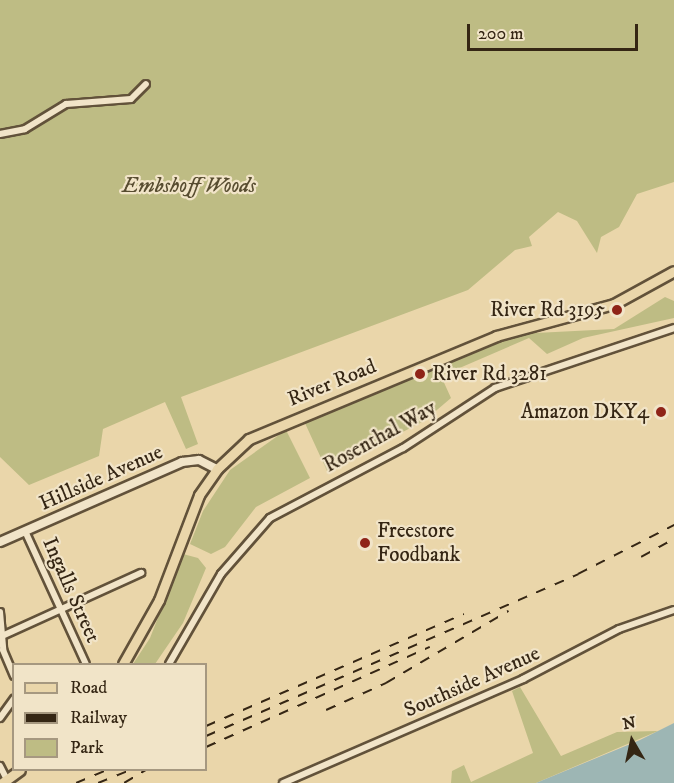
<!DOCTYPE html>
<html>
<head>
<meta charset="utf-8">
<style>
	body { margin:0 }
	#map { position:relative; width:674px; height:783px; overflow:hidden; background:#ead6aa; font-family:"IM FELL DW Pica",serif }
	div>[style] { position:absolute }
	.green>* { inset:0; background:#bebc84 }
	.water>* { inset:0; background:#9db6b4 }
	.roads { filter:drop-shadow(2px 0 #62523a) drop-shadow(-2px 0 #62523a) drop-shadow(0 2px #62523a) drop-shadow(0 -2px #62523a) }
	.street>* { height:6px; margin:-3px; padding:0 3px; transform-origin:3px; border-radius:3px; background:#f1e4c8 }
	.secondary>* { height:8px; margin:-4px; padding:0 4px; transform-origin:4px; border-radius:4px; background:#f1e4c8 }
	.primary>* { height:9px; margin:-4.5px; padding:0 4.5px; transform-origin:4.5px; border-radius:4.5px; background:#ead6aa }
	.rail>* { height:1.5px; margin-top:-0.75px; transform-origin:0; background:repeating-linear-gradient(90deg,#352614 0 10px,transparent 0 20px) }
	.dots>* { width:16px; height:16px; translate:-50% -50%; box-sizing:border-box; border:3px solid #f1e4c8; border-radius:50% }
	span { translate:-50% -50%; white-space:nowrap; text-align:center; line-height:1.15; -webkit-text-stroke:4.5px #f1e4c8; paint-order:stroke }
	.park-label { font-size:21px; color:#574c30; font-style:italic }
	.poi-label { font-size:21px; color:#352614 }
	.right { translate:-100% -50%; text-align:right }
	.left { translate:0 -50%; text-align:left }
	.street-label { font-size:21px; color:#352614 }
	.legend { position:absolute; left:12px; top:663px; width:195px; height:108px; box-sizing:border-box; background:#f1e4c8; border:2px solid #a69880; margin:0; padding:8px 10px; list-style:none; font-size:18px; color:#352614 }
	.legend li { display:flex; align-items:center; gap:12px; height:30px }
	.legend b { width:30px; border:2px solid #a69880 }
	.north { position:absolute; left:602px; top:711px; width:60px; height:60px; -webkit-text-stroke:4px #f1e4c8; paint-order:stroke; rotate:351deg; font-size:16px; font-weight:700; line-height:24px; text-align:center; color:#352614 }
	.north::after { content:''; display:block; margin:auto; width:21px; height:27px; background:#352614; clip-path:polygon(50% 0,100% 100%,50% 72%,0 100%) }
	.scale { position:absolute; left:467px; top:24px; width:171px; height:27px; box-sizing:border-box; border:3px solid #352614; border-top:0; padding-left:8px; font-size:18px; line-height:21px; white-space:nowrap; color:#352614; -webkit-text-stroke:4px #f1e4c8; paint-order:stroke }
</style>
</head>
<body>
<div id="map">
	<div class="green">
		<div style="clip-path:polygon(0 0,674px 0,674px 182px,637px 194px,619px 227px,601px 237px,597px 253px,577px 221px,558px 212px,529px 237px,532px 246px,515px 250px,468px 290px,181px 397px,198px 444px,186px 449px,165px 402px,103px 429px,99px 456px,29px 485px,0 457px)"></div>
		<div style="clip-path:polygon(665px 297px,674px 301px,674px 318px,583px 338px,547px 354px,529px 338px,441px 376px,451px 398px,424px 421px,327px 471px,304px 421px,516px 334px,614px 329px)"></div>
		<div style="clip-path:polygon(286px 430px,310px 478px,256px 507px,225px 547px,211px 554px,190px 544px,203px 511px,230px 470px)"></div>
		<div style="clip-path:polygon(183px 554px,198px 558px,206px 568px,183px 623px,155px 664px,133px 664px,150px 638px)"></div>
		<div style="clip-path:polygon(520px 687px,561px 756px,617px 732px,658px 731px,536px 783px,451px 783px,452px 771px,464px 765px,471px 782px,533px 753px,512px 691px)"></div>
	</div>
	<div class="water">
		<div style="clip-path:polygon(674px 723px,674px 783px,536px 783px,640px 740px)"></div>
	</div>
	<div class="roads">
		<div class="street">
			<div style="left:0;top:134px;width:25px;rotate:-11deg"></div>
			<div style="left:25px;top:129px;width:48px;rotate:-31.4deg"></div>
			<div style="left:66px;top:104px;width:65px;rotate:-4.4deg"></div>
			<div style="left:131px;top:99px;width:21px;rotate:-45deg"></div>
			<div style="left:25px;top:531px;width:146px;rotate:65.4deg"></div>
			<div style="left:0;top:612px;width:38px;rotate:85deg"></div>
			<div style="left:3px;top:650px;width:28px;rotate:67deg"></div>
			<div style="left:2px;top:636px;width:153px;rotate:-24.4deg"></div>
			<div style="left:169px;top:664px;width:104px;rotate:-60deg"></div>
			<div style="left:221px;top:574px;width:74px;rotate:-48.8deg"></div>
			<div style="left:270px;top:518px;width:150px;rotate:-27.8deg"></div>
			<div style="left:403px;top:448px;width:110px;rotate:-33.1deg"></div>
			<div style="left:495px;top:388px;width:189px;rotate:-18.5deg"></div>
			<div style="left:0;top:718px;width:24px;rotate:-54deg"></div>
			<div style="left:0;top:766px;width:16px;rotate:63deg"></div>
			<div style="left:283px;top:783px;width:262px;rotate:-23.4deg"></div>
			<div style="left:523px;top:679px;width:108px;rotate:-27.5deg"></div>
			<div style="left:619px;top:629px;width:58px;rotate:-19.1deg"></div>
		</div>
		<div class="secondary">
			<div style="left:0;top:542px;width:199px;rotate:-23.7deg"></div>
			<div style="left:182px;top:462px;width:17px;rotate:-7deg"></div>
			<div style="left:199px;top:460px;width:20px;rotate:27deg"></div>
		</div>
		<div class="primary">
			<div style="left:123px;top:664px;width:73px;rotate:-60.6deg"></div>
			<div style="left:159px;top:600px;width:112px;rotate:-69.1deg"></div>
			<div style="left:199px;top:495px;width:32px;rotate:-55deg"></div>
			<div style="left:217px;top:469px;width:44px;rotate:-43.2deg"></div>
			<div style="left:249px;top:439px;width:268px;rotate:-22.6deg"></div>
			<div style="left:496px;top:336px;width:122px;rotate:-15.2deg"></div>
			<div style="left:614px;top:304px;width:68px;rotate:-28.8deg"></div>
			<div style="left:2px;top:783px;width:22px;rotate:-36deg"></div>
		</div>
	</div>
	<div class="rail">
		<div style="left:641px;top:557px;width:38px;rotate:-29deg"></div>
		<div style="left:326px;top:710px;width:66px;rotate:-24.2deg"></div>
		<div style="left:386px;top:683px;width:142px;rotate:-30.5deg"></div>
		<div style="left:206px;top:726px;width:281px;rotate:-23.5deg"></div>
		<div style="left:206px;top:736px;width:406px;rotate:-23.5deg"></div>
		<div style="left:578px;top:574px;width:108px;rotate:-27deg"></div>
		<div style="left:206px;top:747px;width:245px;rotate:-24.1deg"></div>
		<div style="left:76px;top:783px;width:33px;rotate:-23deg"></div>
		<div style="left:98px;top:783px;width:35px;rotate:-22deg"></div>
		<div style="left:124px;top:783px;width:26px;rotate:-31deg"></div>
	</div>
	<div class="dots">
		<div style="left:617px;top:310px;background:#8f2418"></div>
		<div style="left:420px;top:374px;background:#8f2418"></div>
		<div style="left:661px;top:412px;background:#8f2418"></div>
		<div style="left:365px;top:543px;background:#8f2418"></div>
	</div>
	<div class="park-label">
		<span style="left:189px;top:186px">Embshoff Woods</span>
	</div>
	<div class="poi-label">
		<span class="right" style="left:605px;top:310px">River Rd 3195</span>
		<span class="left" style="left:432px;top:374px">River Rd 3281</span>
		<span class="right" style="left:649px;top:412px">Amazon DKY4</span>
		<span class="left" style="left:377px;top:543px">Freestore<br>Foodbank</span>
	</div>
	<div class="street-label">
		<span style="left:332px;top:383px;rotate:-22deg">River Road</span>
		<span style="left:380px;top:437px;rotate:-29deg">Rosenthal Way</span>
		<span style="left:101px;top:478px;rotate:-24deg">Hillside Avenue</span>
		<span style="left:71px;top:590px;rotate:66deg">Ingalls Street</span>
		<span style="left:472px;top:682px;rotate:-24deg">Southside Avenue</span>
	</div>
	<ul class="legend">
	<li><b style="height:8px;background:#ead6aa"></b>Road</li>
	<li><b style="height:8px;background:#352614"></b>Railway</li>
	<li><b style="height:16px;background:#bebc84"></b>Park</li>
	</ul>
	<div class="north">N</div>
	<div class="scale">200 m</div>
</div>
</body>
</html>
